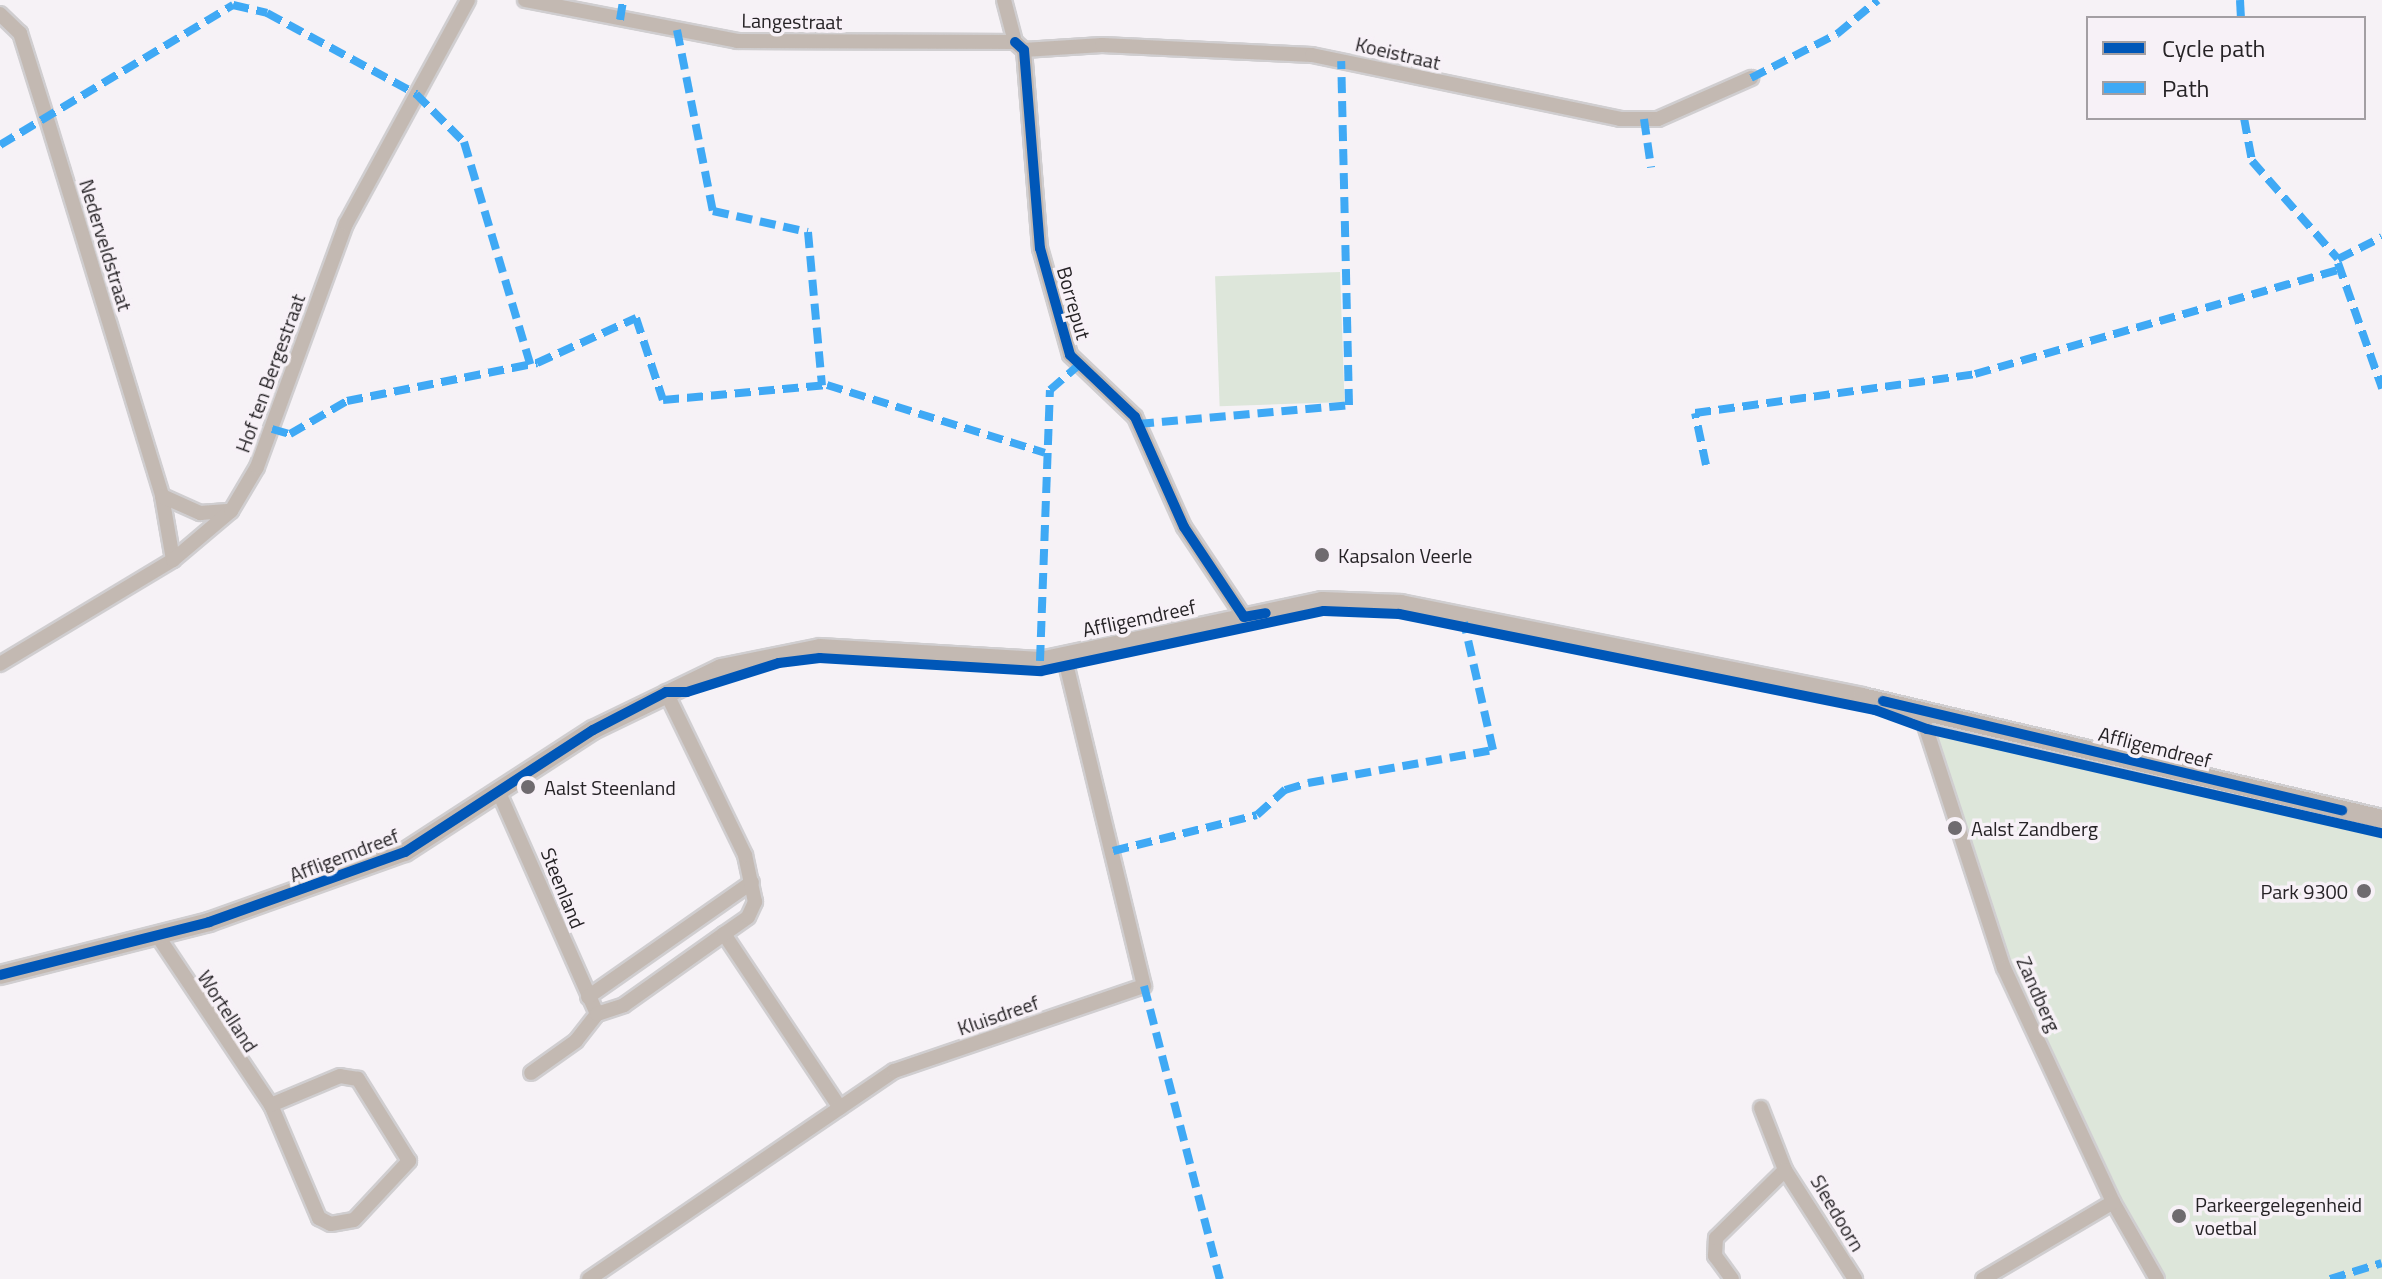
<!DOCTYPE html>
<html>
<head>
<meta charset="utf-8">
<style>
	body { margin:0 }
	#map { position:relative; width:2382px; height:1279px; overflow:hidden; background:#f6f2f6; font-family:"Titillium Web",sans-serif }
	div>[style] { position:absolute }
	.green>* { inset:0; background:#dde6da; transform-origin:0 0 }
	.roads { filter:drop-shadow(2px 0 #d0ced0) drop-shadow(-2px 0 #d0ced0) drop-shadow(0 2px #d0ced0) drop-shadow(0 -2px #d0ced0) }
	.minor>* { height:14px; margin:-7px; padding:0 7px; transform-origin:7px; border-radius:7px; background:#c3b9b2 }
	.tertiary>* { height:18px; margin:-9px; padding:0 9px; transform-origin:9px; border-radius:9px; background:#c3b9b2 }
	.quiet>* { height:8px; margin-top:-4px; transform-origin:0; background:repeating-linear-gradient(90deg,#3fa9f5 0 16px,transparent 0 24px) }
	.cycleway>* { height:10px; margin:-5px; padding:0 5px; transform-origin:5px; border-radius:5px; background:#0057b8 }
	.dots>* { width:22px; height:22px; translate:-50% -50%; box-sizing:border-box; border:4px solid #f7f1f7; border-radius:50% }
	span { translate:-50% -50%; white-space:nowrap; text-align:center; line-height:1.15; -webkit-text-stroke:7px #f7f1f7; paint-order:stroke }
	.street-label { font-size:20px; color:#262326 }
	.poi-label { font-size:20px; color:#262326 }
	.left { translate:0 -50%; text-align:left }
	.right { translate:-100% -50%; text-align:right }
	.legend { position:absolute; left:2086px; top:16px; width:280px; height:104px; box-sizing:border-box; background:#f7f1f7; border:2px solid #a39fa3; margin:0; padding:10px 14px; list-style:none; font-size:24px; color:#262326 }
	.legend li { display:flex; align-items:center; gap:16px; height:40px }
	.legend b { width:40px; border:2px solid #a39fa3 }
</style>
</head>
<body>
<div id="map">
	<div class="green">
		<div style="left:1340px;top:272px;width:130px;height:125px;rotate:88deg"></div>
		<div style="clip-path:polygon(1920px 710px,2382px 819px,2382px 1279px,2157px 1279px,2004px 968px)"></div>
	</div>
	<div class="roads">
		<div class="minor">
			<div style="left:525px;top:0;width:216px;rotate:10.9deg"></div>
			<div style="left:737px;top:41px;width:278px;rotate:0.2deg"></div>
			<div style="left:1004px;top:0;width:43px;rotate:75.3deg"></div>
			<div style="left:1015px;top:42px;width:12px;rotate:42deg"></div>
			<div style="left:1024px;top:50px;width:199px;rotate:85.4deg"></div>
			<div style="left:1040px;top:248px;width:111px;rotate:74.3deg"></div>
			<div style="left:1070px;top:355px;width:90px;rotate:43.6deg"></div>
			<div style="left:1135px;top:417px;width:120px;rotate:66deg"></div>
			<div style="left:1184px;top:527px;width:108px;rotate:56.3deg"></div>
			<div style="left:0;top:14px;width:28px;rotate:44deg"></div>
			<div style="left:20px;top:33px;width:90px;rotate:72.6deg"></div>
			<div style="left:47px;top:119px;width:394px;rotate:73deg"></div>
			<div style="left:162px;top:496px;width:65px;rotate:80.2deg"></div>
			<div style="left:1024px;top:50px;width:78px;rotate:-3.7deg"></div>
			<div style="left:1102px;top:45px;width:210px;rotate:2.7deg"></div>
			<div style="left:1312px;top:55px;width:315px;rotate:11.7deg"></div>
			<div style="left:1620px;top:119px;width:38px"></div>
			<div style="left:1658px;top:119px;width:102px;rotate:-23.8deg"></div>
			<div style="left:162px;top:496px;width:42px;rotate:24.1deg"></div>
			<div style="left:200px;top:513px;width:31px;rotate:-4deg"></div>
			<div style="left:0;top:664px;width:202px;rotate:-31deg"></div>
			<div style="left:173px;top:560px;width:76px;rotate:-40.2deg"></div>
			<div style="left:231px;top:511px;width:51px;rotate:-59.4deg"></div>
			<div style="left:257px;top:467px;width:259px;rotate:-69.9deg"></div>
			<div style="left:346px;top:224px;width:255px;rotate:-61.4deg"></div>
			<div style="left:1920px;top:710px;width:271px;rotate:72deg"></div>
			<div style="left:2004px;top:968px;width:258px;rotate:65deg"></div>
			<div style="left:2113px;top:1202px;width:89px;rotate:60.3deg"></div>
			<div style="left:500px;top:795px;width:240px;rotate:66.1deg"></div>
			<div style="left:597px;top:1014px;width:34px;rotate:128deg"></div>
			<div style="left:576px;top:1041px;width:55px;rotate:144.6deg"></div>
			<div style="left:724px;top:934px;width:209px;rotate:56.3deg"></div>
			<div style="left:157px;top:935px;width:205px;rotate:56.2deg"></div>
			<div style="left:271px;top:1105px;width:123px;rotate:67deg"></div>
			<div style="left:319px;top:1218px;width:13px;rotate:27deg"></div>
			<div style="left:331px;top:1224px;width:23px;rotate:-10deg"></div>
			<div style="left:354px;top:1220px;width:81px;rotate:-47deg"></div>
			<div style="left:409px;top:1161px;width:97px;rotate:-121.9deg"></div>
			<div style="left:358px;top:1079px;width:18px;rotate:-171deg"></div>
			<div style="left:340px;top:1076px;width:75px;rotate:157.2deg"></div>
			<div style="left:588px;top:997px;width:200px;rotate:-35deg"></div>
			<div style="left:597px;top:1014px;width:28px;rotate:-18deg"></div>
			<div style="left:624px;top:1005px;width:123px;rotate:-35.4deg"></div>
			<div style="left:724px;top:934px;width:29px;rotate:-35deg"></div>
			<div style="left:748px;top:917px;width:17px;rotate:-65deg"></div>
			<div style="left:755px;top:902px;width:48px;rotate:-102deg"></div>
			<div style="left:745px;top:855px;width:181px;rotate:-115.9deg"></div>
			<div style="left:1761px;top:1108px;width:66px;rotate:68.8deg"></div>
			<div style="left:589px;top:1279px;width:369px;rotate:-34.3deg"></div>
			<div style="left:894px;top:1071px;width:264px;rotate:-18.8deg"></div>
			<div style="left:1144px;top:986px;width:340px;rotate:-103.6deg"></div>
			<div style="left:1732px;top:1279px;width:29px;rotate:-126deg"></div>
			<div style="left:1715px;top:1256px;width:18px;rotate:-87deg"></div>
			<div style="left:1716px;top:1238px;width:97px;rotate:-44.6deg"></div>
			<div style="left:1785px;top:1170px;width:130px;rotate:57.3deg"></div>
			<div style="left:1983px;top:1279px;width:151px;rotate:-30.6deg"></div>
		</div>
		<div class="tertiary">
			<div style="left:0;top:975px;width:216px;rotate:-14.2deg"></div>
			<div style="left:209px;top:922px;width:208px;rotate:-19.7deg"></div>
			<div style="left:405px;top:852px;width:224px;rotate:-33deg"></div>
			<div style="left:593px;top:730px;width:142px;rotate:-25.8deg"></div>
			<div style="left:721px;top:668px;width:101px;rotate:-11.4deg"></div>
			<div style="left:820px;top:648px;width:220px;rotate:3.4deg"></div>
			<div style="left:1040px;top:661px;width:288px;rotate:-12deg"></div>
			<div style="left:1322px;top:601px;width:79px;rotate:2.2deg"></div>
			<div style="left:1401px;top:604px;width:470px;rotate:11.4deg"></div>
			<div style="left:1862px;top:697px;width:534px;rotate:13.2deg"></div>
		</div>
	</div>
	<div class="quiet">
		<div style="left:2240px;top:0;width:18px;rotate:87deg"></div>
		<div style="left:620px;top:20px;width:20px;rotate:-81deg"></div>
		<div style="left:677px;top:30px;width:185px;rotate:78.8deg"></div>
		<div style="left:713px;top:211px;width:97px;rotate:12.5deg"></div>
		<div style="left:808px;top:232px;width:154px;rotate:84.8deg"></div>
		<div style="left:1751px;top:78px;width:97px;rotate:-27.1deg"></div>
		<div style="left:1837px;top:34px;width:53px;rotate:-39.7deg"></div>
		<div style="left:2244px;top:118px;width:44px;rotate:79.5deg"></div>
		<div style="left:2252px;top:161px;width:130px;rotate:48.7deg"></div>
		<div style="left:1644px;top:119px;width:49px;rotate:81.7deg"></div>
		<div style="left:0;top:145px;width:272px;rotate:-31deg"></div>
		<div style="left:233px;top:5px;width:35px;rotate:13deg"></div>
		<div style="left:267px;top:13px;width:170px;rotate:28.5deg"></div>
		<div style="left:416px;top:94px;width:68px;rotate:45deg"></div>
		<div style="left:464px;top:142px;width:232px;rotate:73.4deg"></div>
		<div style="left:2338px;top:259px;width:49px;rotate:-26.6deg"></div>
		<div style="left:2338px;top:263px;width:133px;rotate:70.6deg"></div>
		<div style="left:1138px;top:424px;width:212px;rotate:-5.1deg"></div>
		<div style="left:1349px;top:405px;width:344px;rotate:-91.3deg"></div>
		<div style="left:272px;top:429px;width:19px;rotate:16deg"></div>
		<div style="left:290px;top:434px;width:66px;rotate:-30.1deg"></div>
		<div style="left:347px;top:401px;width:194px;rotate:-11.3deg"></div>
		<div style="left:537px;top:363px;width:109px;rotate:-24.4deg"></div>
		<div style="left:636px;top:318px;width:86px;rotate:71.8deg"></div>
		<div style="left:663px;top:400px;width:165px;rotate:-5.2deg"></div>
		<div style="left:827px;top:385px;width:228px;rotate:17.3deg"></div>
		<div style="left:1706px;top:465px;width:53px;rotate:-101.9deg"></div>
		<div style="left:1695px;top:413px;width:283px;rotate:-7.9deg"></div>
		<div style="left:1975px;top:374px;width:377px;rotate:-16deg"></div>
		<div style="left:1040px;top:661px;width:271px;rotate:-87.9deg"></div>
		<div style="left:1050px;top:390px;width:40px;rotate:-41deg"></div>
		<div style="left:1113px;top:851px;width:148px;rotate:-14deg"></div>
		<div style="left:1257px;top:815px;width:38px;rotate:-42deg"></div>
		<div style="left:1285px;top:790px;width:24px;rotate:-17deg"></div>
		<div style="left:1308px;top:783px;width:188px;rotate:-10.1deg"></div>
		<div style="left:1493px;top:750px;width:131px;rotate:-102.8deg"></div>
		<div style="left:1144px;top:986px;width:303px;rotate:75.5deg"></div>
		<div style="left:2330px;top:1279px;width:54px;rotate:-17.1deg"></div>
	</div>
	<div class="cycleway">
		<div style="left:1015px;top:42px;width:12px;rotate:42deg"></div>
		<div style="left:1024px;top:50px;width:199px;rotate:85.4deg"></div>
		<div style="left:1040px;top:248px;width:111px;rotate:74.3deg"></div>
		<div style="left:1070px;top:355px;width:90px;rotate:43.6deg"></div>
		<div style="left:1135px;top:417px;width:120px;rotate:66deg"></div>
		<div style="left:1184px;top:527px;width:108px;rotate:56.3deg"></div>
		<div style="left:1244px;top:617px;width:22px;rotate:-10deg"></div>
		<div style="left:1883px;top:701px;width:472px;rotate:13.4deg"></div>
		<div style="left:0;top:975px;width:216px;rotate:-14.2deg"></div>
		<div style="left:209px;top:922px;width:208px;rotate:-19.7deg"></div>
		<div style="left:405px;top:852px;width:224px;rotate:-33deg"></div>
		<div style="left:593px;top:730px;width:82px;rotate:-27.5deg"></div>
		<div style="left:666px;top:692px;width:21px"></div>
		<div style="left:687px;top:692px;width:96px;rotate:-17.5deg"></div>
		<div style="left:779px;top:663px;width:41px;rotate:-7deg"></div>
		<div style="left:820px;top:658px;width:221px;rotate:3.4deg"></div>
		<div style="left:1041px;top:671px;width:289px;rotate:-12deg"></div>
		<div style="left:1324px;top:611px;width:75px;rotate:2.3deg"></div>
		<div style="left:1399px;top:614px;width:486px;rotate:11.4deg"></div>
		<div style="left:1875px;top:710px;width:55px;rotate:20.1deg"></div>
		<div style="left:1927px;top:729px;width:467px;rotate:12.9deg"></div>
	</div>
	<div class="dots">
		<div style="left:1322px;top:555px;background:#6f6b6f"></div>
		<div style="left:528px;top:787px;background:#6f6b6f"></div>
		<div style="left:1955px;top:828px;background:#6f6b6f"></div>
		<div style="left:2364px;top:891px;background:#6f6b6f"></div>
		<div style="left:2179px;top:1216px;background:#6f6b6f"></div>
	</div>
	<div class="street-label">
		<span style="left:792px;top:21px;rotate:1deg">Langestraat</span>
		<span style="left:1398px;top:53px;rotate:13deg">Koeistraat</span>
		<span style="left:106px;top:245px;rotate:73deg">Nederveldstraat</span>
		<span style="left:1074px;top:303px;rotate:74deg">Borreput</span>
		<span style="left:270px;top:373px;rotate:-70deg">Hof ten Bergestraat</span>
		<span style="left:1139px;top:618px;rotate:-12deg">Affligemdreef</span>
		<span style="left:2155px;top:747px;rotate:14deg">Affligemdreef</span>
		<span style="left:344px;top:855px;rotate:-21deg">Affligemdreef</span>
		<span style="left:563px;top:888px;rotate:68deg">Steenland</span>
		<span style="left:2039px;top:994px;rotate:66deg">Zandberg</span>
		<span style="left:228px;top:1011px;rotate:57deg">Wortelland</span>
		<span style="left:998px;top:1015px;rotate:-19deg">Kluisdreef</span>
		<span style="left:1838px;top:1213px;rotate:59deg">Sleedoorn</span>
	</div>
	<div class="poi-label">
		<span class="left" style="left:1338px;top:555px">Kapsalon Veerle</span>
		<span class="left" style="left:544px;top:787px">Aalst Steenland</span>
		<span class="left" style="left:1971px;top:828px">Aalst Zandberg</span>
		<span class="right" style="left:2348px;top:891px">Park 9300</span>
		<span class="left" style="left:2195px;top:1216px">Parkeergelegenheid<br>voetbal</span>
	</div>
	<ul class="legend">
	<li><b style="height:10px;background:#0057b8"></b>Cycle path</li>
	<li><b style="height:10px;background:#3fa9f5"></b>Path</li>
	</ul>
</div>
</body>
</html>
